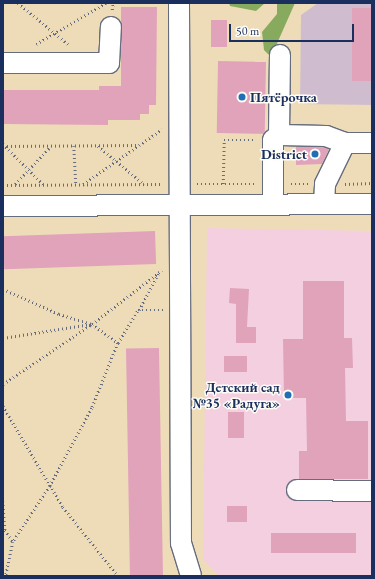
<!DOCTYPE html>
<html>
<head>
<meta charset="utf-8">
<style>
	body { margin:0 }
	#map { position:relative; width:375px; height:579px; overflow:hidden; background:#eedcb9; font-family:"EB Garamond",serif }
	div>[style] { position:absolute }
	.built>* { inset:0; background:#f3cfe0 }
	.industrial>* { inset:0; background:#cfbdcf }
	.forest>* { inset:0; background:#88aa5e }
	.building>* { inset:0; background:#e1a3ba; transform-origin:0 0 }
	.path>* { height:2.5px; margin-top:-1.25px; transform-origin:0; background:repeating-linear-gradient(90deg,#656c7e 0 1px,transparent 0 4px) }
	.roads { filter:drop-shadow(1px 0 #656c7e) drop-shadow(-1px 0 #656c7e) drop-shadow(0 1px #656c7e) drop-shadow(0 -1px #656c7e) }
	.minor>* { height:20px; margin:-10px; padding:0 10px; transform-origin:10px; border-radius:10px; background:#fff }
	.dots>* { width:11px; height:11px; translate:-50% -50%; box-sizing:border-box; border:2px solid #fdfcf7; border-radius:50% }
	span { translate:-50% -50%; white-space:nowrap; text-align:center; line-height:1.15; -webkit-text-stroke:3px #fdfcf7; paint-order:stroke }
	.poi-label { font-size:14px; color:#1b2f5e; font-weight:700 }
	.left { translate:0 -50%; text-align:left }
	.right { translate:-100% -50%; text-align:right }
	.frame { position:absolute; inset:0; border:4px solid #1b2f5e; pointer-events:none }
	.scale { position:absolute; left:229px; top:24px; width:125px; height:18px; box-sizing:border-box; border:2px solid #1b2f5e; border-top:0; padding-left:5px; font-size:12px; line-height:14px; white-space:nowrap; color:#1b2f5e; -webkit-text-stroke:3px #fdfcf7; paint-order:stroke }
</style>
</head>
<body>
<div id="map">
	<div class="built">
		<div style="clip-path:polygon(207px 228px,372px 231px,372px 576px,219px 576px,203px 559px)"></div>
	</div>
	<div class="industrial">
		<div style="clip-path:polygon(318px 3px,372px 3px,372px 105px,300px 104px,301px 15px)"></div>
	</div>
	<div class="forest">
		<div style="clip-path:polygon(229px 3px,265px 3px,256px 11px,230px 6px)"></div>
		<div style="clip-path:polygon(277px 3px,295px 3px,271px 57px,264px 50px,262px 32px,277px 14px)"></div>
	</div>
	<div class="building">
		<div style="clip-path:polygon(121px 7px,157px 7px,156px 105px,149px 105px,149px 114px,140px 114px,140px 120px,108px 120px,108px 125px,3px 124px,3px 90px,99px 90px,99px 86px,121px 86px)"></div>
		<div style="left:352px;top:8px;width:20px;height:73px"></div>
		<div style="left:211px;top:20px;width:16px;height:27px"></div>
		<div style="left:218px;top:61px;width:48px;height:72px;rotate:1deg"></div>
		<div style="clip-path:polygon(296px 147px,324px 147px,329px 149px,322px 164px,296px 165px)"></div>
		<div style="left:155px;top:231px;width:33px;height:152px;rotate:88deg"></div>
		<div style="clip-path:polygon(303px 281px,344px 281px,344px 338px,352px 338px,353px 368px,345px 368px,346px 421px,368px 421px,368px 479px,299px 479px,299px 451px,307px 451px,306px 398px,284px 398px,283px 339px,303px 339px)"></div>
		<div style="clip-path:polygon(230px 288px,249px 289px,247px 327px,256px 327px,256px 343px,236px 343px,236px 304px,229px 303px)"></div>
		<div style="left:159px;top:348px;width:228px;height:33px;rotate:89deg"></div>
		<div style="left:224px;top:356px;width:23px;height:16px"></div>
		<div style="left:228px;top:412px;width:16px;height:26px"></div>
		<div style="left:227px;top:506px;width:20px;height:16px"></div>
		<div style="left:356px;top:533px;width:20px;height:85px;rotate:90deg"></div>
	</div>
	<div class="path">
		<div style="left:18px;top:3px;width:65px;rotate:39.4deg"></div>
		<div style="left:112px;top:10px;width:7px;rotate:-82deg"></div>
		<div style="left:36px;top:44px;width:81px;rotate:-30.4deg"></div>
		<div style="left:3px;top:144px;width:57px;rotate:45deg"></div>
		<div style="left:3px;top:146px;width:135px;rotate:-0.4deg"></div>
		<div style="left:74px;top:146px;width:38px;rotate:87deg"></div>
		<div style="left:98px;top:146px;width:60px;rotate:39.6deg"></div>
		<div style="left:15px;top:184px;width:52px;rotate:-46.5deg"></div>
		<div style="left:83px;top:184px;width:96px;rotate:-34.8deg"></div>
		<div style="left:197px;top:184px;width:59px"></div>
		<div style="left:223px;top:184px;width:44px;rotate:-88.7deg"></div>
		<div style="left:224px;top:140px;width:31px"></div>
		<div style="left:291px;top:184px;width:17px"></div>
		<div style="left:345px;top:184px;width:27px;rotate:-2deg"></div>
		<div style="left:3px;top:185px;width:159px;rotate:-0.4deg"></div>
		<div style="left:3px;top:289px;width:61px;rotate:24.1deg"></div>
		<div style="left:59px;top:314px;width:34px;rotate:17deg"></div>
		<div style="left:92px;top:324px;width:32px;rotate:36deg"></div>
		<div style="left:118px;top:343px;width:70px;rotate:111.8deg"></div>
		<div style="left:92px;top:408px;width:89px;rotate:118.3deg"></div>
		<div style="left:50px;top:486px;width:67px;rotate:123.5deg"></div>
		<div style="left:13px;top:542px;width:35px;rotate:102deg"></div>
		<div style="left:139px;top:310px;width:43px;rotate:-62.2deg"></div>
		<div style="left:3px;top:338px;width:89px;rotate:-9deg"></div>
		<div style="left:118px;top:343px;width:39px;rotate:-59deg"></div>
		<div style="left:138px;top:310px;width:25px"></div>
		<div style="left:3px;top:384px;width:107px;rotate:-34deg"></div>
		<div style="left:92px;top:324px;width:88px;rotate:-37.6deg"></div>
		<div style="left:3px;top:406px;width:117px;rotate:59.3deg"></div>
		<div style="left:63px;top:507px;width:88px;rotate:51.4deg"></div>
		<div style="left:3px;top:501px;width:29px;rotate:86deg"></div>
		<div style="left:5px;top:530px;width:14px;rotate:56deg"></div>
	</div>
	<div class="roads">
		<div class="minor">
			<div style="left:179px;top:3px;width:540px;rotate:89.79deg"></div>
			<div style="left:181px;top:543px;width:34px;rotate:73deg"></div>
			<div style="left:3px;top:63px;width:106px"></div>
			<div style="left:109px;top:63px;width:36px;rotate:-87deg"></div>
			<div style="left:279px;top:135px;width:47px;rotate:1.2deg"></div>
			<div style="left:326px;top:136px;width:20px;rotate:20deg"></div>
			<div style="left:273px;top:204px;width:64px;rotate:-90deg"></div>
			<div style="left:273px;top:140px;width:8px;rotate:-40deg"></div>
			<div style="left:279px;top:135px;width:80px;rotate:-89.3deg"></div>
			<div style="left:324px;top:204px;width:20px;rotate:-87deg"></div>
			<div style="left:325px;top:184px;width:46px;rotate:-64deg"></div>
			<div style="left:345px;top:143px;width:27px"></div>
			<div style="left:3px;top:206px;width:369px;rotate:-0.3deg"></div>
			<div style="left:297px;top:490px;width:75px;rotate:0.8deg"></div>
		</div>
	</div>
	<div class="dots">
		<div style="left:242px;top:97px;background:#1f6fb2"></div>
		<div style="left:315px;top:154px;background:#1f6fb2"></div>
		<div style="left:288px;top:395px;background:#1f6fb2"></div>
	</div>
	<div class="poi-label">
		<span class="left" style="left:250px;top:97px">Пятёрочка</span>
		<span class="right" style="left:307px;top:154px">District</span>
		<span class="right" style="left:280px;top:395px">Детский сад<br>№35 «Радуга»</span>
	</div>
	<div class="frame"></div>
	<div class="scale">50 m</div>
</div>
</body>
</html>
